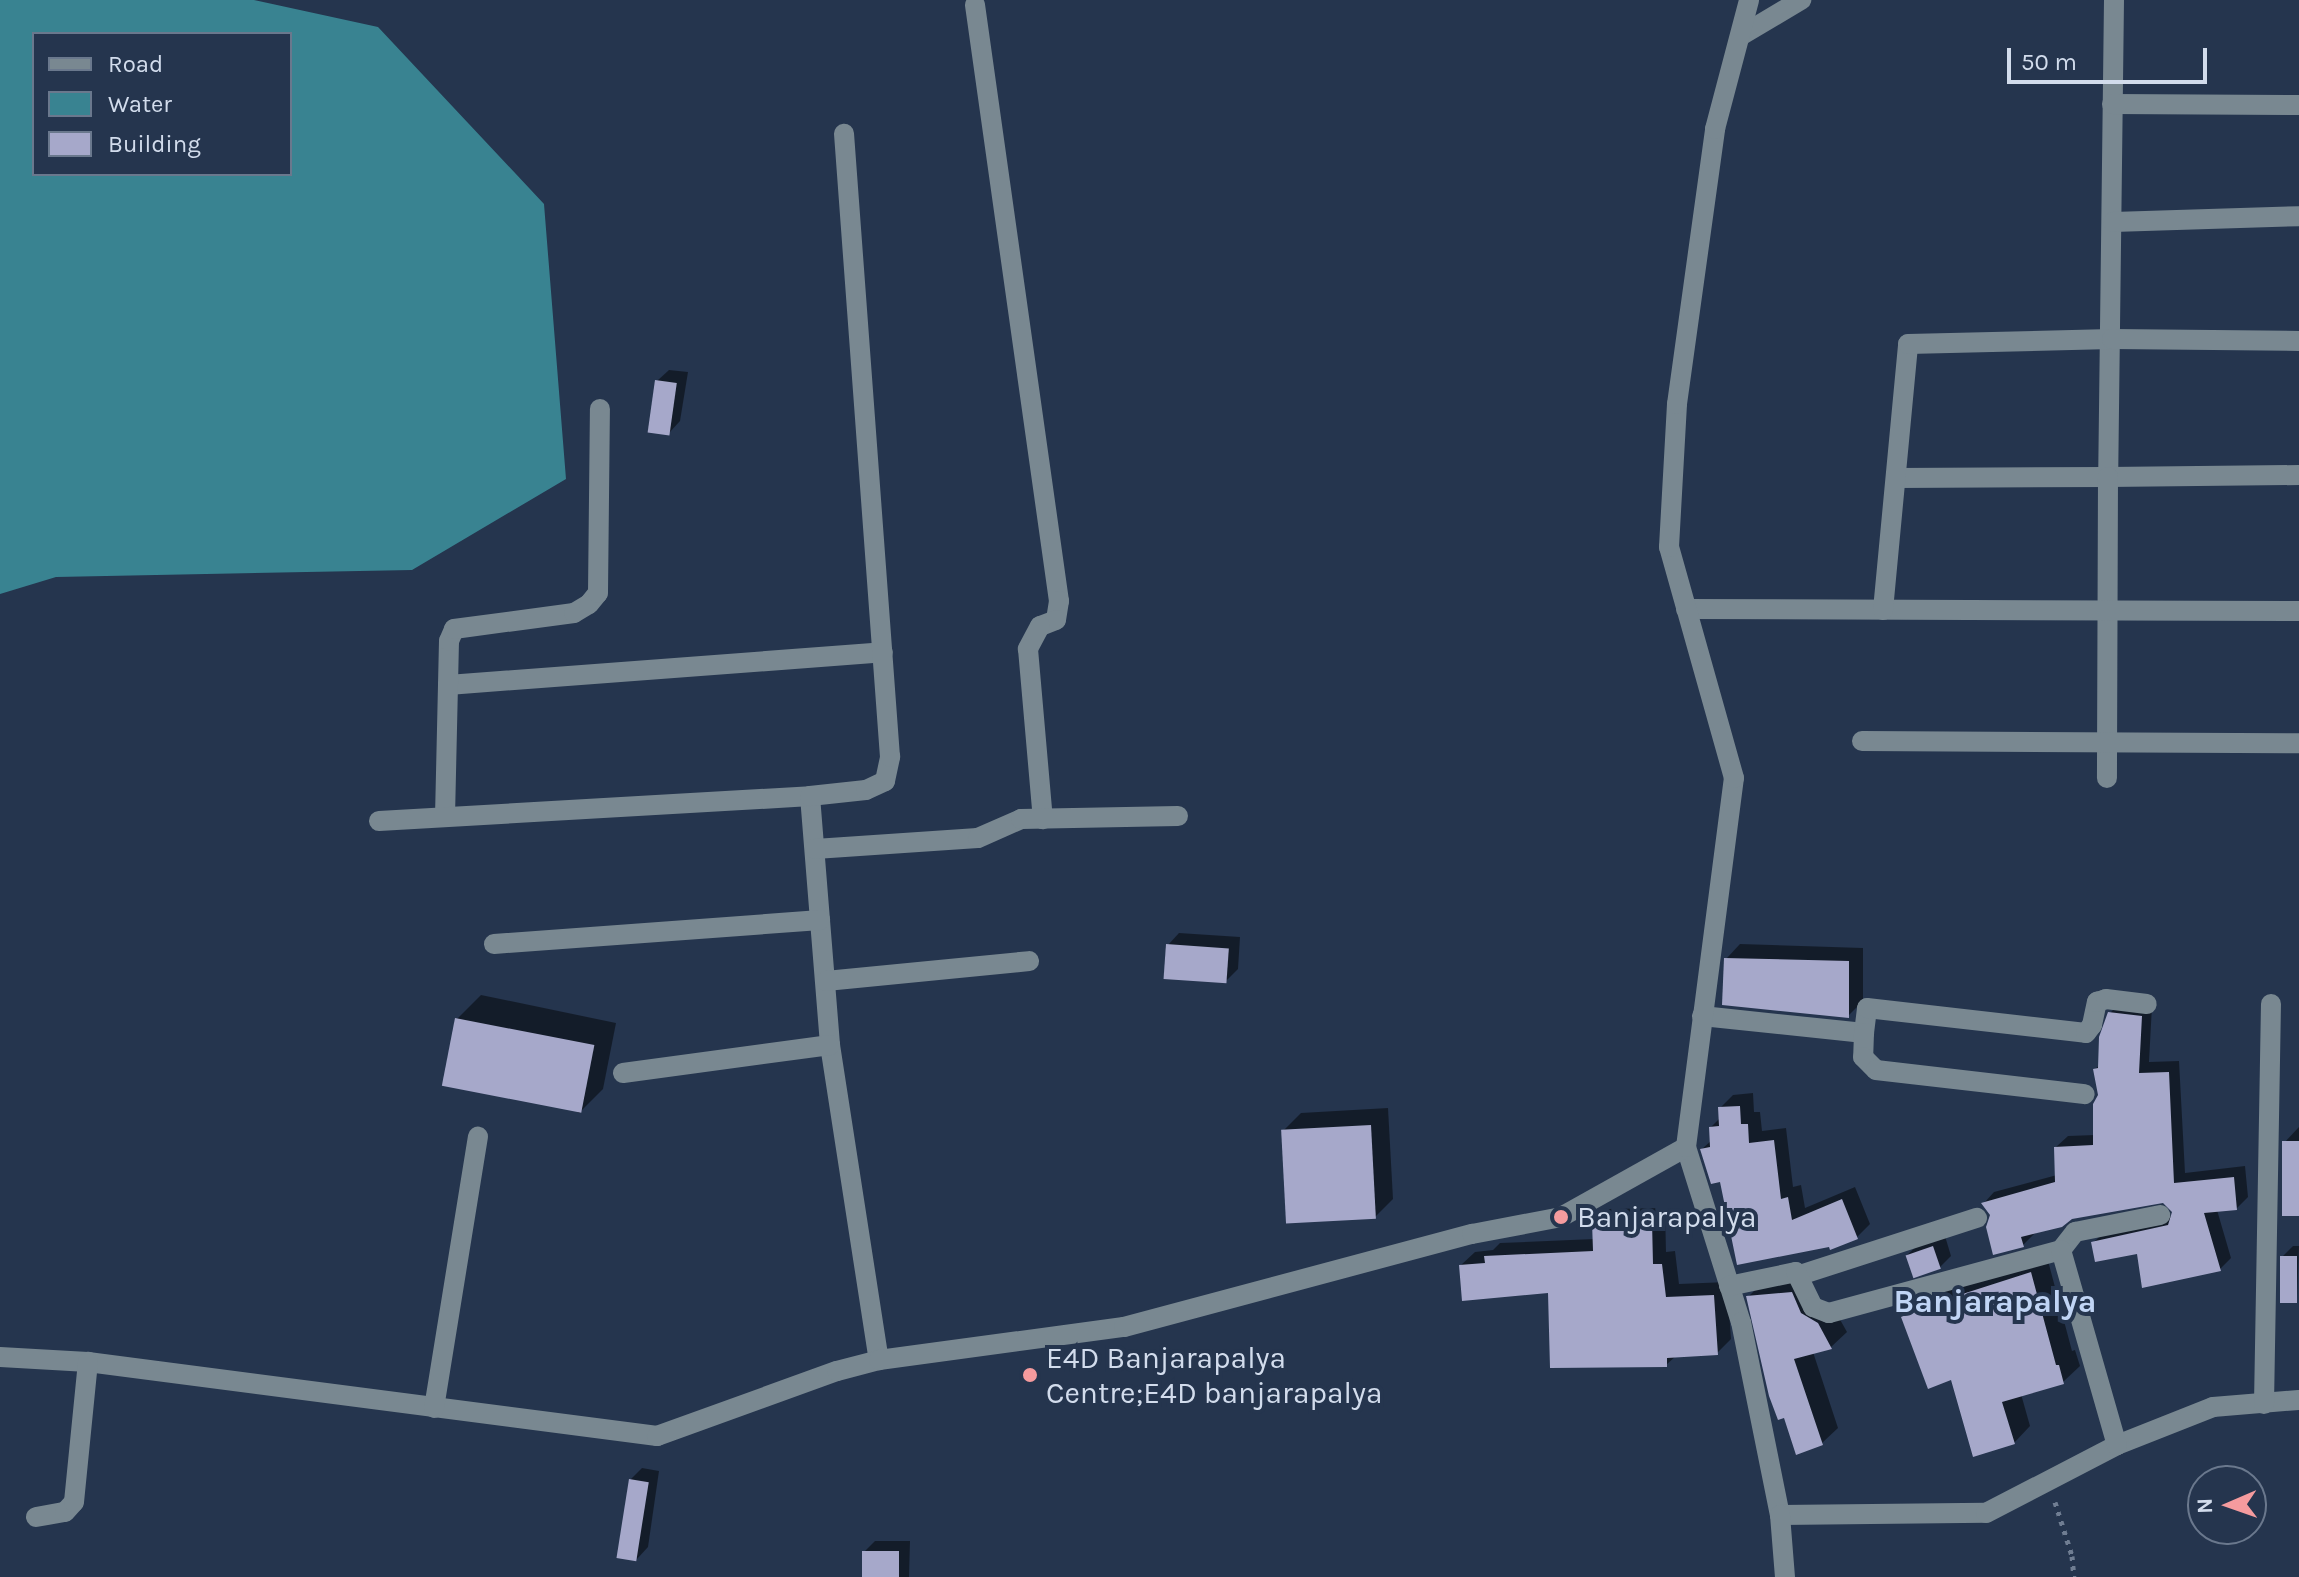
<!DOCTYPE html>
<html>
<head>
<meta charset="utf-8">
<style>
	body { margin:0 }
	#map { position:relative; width:2299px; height:1577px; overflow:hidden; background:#25354e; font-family:Karla,sans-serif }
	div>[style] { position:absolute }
	.water>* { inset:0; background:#398391 }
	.shadow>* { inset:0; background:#0007 }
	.building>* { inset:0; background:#a6a8ca; transform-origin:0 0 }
	.path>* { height:5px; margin-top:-2.5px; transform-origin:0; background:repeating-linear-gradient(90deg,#6f7d92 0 4px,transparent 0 10px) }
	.minor>* { height:20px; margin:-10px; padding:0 10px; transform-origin:10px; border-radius:10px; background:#798891 }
	.dots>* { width:22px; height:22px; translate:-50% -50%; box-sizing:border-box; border:4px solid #25354e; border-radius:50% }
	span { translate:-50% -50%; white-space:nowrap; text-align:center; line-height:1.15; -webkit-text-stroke:8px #25354e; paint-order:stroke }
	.poi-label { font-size:30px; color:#d2dcec }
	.left { translate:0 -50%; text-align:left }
	.neighbourhood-label { font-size:32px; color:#c1d5f5; font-weight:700 }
	.legend { position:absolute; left:32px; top:32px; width:260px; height:144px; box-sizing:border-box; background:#25354e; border:2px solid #6a788d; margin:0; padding:10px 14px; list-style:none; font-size:24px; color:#d2dcec }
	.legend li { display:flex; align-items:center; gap:16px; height:40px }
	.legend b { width:40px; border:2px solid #6a788d }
	.north { position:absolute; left:2187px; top:1465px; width:80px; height:80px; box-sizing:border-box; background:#25354e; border:2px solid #6a788d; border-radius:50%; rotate:268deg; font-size:22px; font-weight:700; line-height:32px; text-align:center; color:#d2dcec }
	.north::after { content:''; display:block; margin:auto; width:28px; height:36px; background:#f59b9e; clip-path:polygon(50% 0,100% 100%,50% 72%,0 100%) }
	.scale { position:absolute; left:2007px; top:48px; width:200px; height:36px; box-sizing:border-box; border:4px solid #d2dcec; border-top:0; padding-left:10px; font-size:24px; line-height:28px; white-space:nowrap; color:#d2dcec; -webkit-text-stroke:6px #25354e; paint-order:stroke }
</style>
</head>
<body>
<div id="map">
	<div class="water">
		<div style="clip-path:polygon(evenodd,0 0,254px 0,378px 27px,544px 204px,566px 479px,412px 570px,56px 577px,0 594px,0 0,34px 34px,290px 34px,290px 174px,34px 174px,34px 34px)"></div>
	</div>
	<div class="shadow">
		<div style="clip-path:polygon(669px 370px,688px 372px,680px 421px,669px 433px,657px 381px)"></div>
		<div style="clip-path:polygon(1179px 933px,1240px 937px,1238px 969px,1227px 980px,1168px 945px)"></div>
		<div style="clip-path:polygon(1740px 944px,1863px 948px,1863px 1001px,1848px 1016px,1726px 959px)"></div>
		<div style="clip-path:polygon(481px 995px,616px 1023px,603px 1089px,579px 1113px,457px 1019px)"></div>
		<div style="clip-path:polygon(2121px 1002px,2152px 1006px,2149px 1062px,2179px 1061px,2185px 1173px,2245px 1166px,2248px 1197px,2237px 1208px,2217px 1210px,2231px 1258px,2220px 1269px,2093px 1243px,2105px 1231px,2173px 1216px,2175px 1211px,2164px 1200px,2072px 1217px,2034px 1234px,2023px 1245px,1984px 1203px,1994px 1192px,2057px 1175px,2056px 1147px,2068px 1136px,2095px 1135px,2100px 1095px,2095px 1069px,2100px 1065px,2110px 1013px)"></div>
		<div style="clip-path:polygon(1753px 1093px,1754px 1112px,1760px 1112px,1762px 1131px,1786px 1128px,1793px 1187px,1801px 1185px,1805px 1208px,1855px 1187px,1870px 1224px,1857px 1237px,1831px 1247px,1722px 1180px,1702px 1149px,1712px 1140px,1711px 1127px,1721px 1117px,1720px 1108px,1733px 1095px)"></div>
		<div style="clip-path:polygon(1388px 1108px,1393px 1199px,1375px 1217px,1283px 1131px,1301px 1113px)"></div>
		<div style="clip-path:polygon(2299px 1127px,2299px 1214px,2284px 1143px)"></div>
		<div style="clip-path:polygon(1665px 1208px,1666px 1252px,1675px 1251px,1679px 1284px,1727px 1282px,1731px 1339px,1717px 1353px,1676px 1356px,1666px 1365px,1550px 1291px,1461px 1265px,1475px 1252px,1493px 1250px,1500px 1243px,1594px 1239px,1594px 1223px,1608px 1209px)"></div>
		<div style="clip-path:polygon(1945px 1236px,1951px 1256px,1940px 1267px,1907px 1255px,1919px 1244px)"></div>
		<div style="clip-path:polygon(2293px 1246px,2299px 1246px,2297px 1301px,2282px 1257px)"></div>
		<div style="clip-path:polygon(2047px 1257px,2072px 1351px,2075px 1350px,2080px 1366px,2063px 1382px,2021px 1394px,2030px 1426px,2014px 1443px,1903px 1317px,1939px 1286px)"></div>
		<div style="clip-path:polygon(1807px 1278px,1817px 1298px,1833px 1307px,1847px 1332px,1831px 1347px,1813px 1352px,1838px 1428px,1822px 1443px,1749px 1296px,1764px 1281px)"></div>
		<div style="clip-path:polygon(642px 1468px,659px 1471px,648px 1547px,637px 1559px,630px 1480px)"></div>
		<div style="clip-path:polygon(875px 1541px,910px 1541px,909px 1577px,864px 1577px,864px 1552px)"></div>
	</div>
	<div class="building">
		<div style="left:655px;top:380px;width:22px;height:53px;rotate:8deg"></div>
		<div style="left:1166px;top:944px;width:63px;height:35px;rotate:4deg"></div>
		<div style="clip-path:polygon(1724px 958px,1849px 961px,1849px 1018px,1722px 1005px)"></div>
		<div style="clip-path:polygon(2108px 1012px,2142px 1016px,2139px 1073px,2169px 1072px,2174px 1183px,2234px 1177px,2237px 1210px,2204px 1213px,2221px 1271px,2142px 1288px,2137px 1254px,2095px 1262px,2091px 1242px,2168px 1225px,2172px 1212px,2163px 1203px,2072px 1219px,2062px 1227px,2021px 1237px,2024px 1247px,1993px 1255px,1986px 1227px,1990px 1215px,1981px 1203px,2055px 1182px,2054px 1147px,2093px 1145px,2093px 1104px,2098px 1095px,2093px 1069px,2098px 1068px,2099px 1037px)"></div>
		<div style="left:455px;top:1018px;width:142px;height:69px;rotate:11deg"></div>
		<div style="clip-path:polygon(1740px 1106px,1741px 1124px,1748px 1124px,1749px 1143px,1774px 1140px,1781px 1199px,1788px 1197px,1792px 1220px,1842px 1199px,1858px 1239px,1830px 1250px,1829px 1247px,1737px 1265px,1720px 1182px,1711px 1184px,1700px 1149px,1710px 1147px,1709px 1127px,1719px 1126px,1718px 1107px)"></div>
		<div style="left:1371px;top:1125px;width:94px;height:90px;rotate:87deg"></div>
		<div style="left:2299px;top:1141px;width:75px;height:17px;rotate:90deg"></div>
		<div style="clip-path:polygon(1652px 1221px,1653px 1264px,1662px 1264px,1666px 1297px,1714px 1295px,1718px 1355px,1667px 1358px,1667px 1367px,1550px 1368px,1548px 1293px,1462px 1301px,1459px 1265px,1485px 1263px,1484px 1256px,1593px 1251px,1592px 1222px)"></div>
		<div style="left:1933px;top:1246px;width:24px;height:29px;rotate:71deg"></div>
		<div style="left:2280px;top:1256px;width:17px;height:47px"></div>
		<div style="clip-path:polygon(2031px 1272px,2056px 1365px,2059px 1365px,2064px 1384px,2002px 1402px,2015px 1444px,1973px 1457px,1951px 1380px,1928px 1389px,1901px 1317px,1923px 1308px,1921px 1302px,1949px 1294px,1950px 1298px)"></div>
		<div style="clip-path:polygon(1792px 1292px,1801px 1313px,1818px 1323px,1832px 1349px,1794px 1359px,1823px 1445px,1796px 1455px,1784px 1418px,1778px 1420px,1769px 1396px,1746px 1296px)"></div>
		<div style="left:629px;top:1479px;width:20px;height:80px;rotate:9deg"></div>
		<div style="left:862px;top:1551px;width:37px;height:26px"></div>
	</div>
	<div class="path">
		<div style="left:2055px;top:1502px;width:57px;rotate:72.5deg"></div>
		<div style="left:2072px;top:1556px;width:21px;rotate:85deg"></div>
	</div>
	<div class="minor">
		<div style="left:2114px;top:0;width:477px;rotate:90.7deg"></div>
		<div style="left:2108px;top:477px;width:191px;rotate:-0.6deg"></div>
		<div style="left:975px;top:5px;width:602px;rotate:81.98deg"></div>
		<div style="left:1059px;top:601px;width:19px;rotate:99deg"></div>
		<div style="left:1056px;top:620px;width:17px;rotate:159deg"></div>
		<div style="left:1040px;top:626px;width:26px;rotate:118deg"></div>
		<div style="left:1028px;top:649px;width:171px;rotate:85deg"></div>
		<div style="left:1742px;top:35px;width:69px;rotate:-30.7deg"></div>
		<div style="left:2112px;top:104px;width:187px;rotate:0.3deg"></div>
		<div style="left:2113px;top:222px;width:186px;rotate:-1.8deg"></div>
		<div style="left:1896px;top:478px;width:212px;rotate:-0.3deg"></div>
		<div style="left:2108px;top:477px;width:301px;rotate:90.2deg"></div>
		<div style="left:1686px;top:609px;width:613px;rotate:0.19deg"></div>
		<div style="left:1883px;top:610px;width:267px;rotate:-84.6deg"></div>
		<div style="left:1908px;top:344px;width:204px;rotate:-1.4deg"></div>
		<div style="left:2112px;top:339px;width:187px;rotate:0.6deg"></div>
		<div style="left:448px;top:685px;width:436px;rotate:-4.3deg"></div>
		<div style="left:1862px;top:741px;width:437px;rotate:0.3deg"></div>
		<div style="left:810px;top:796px;width:250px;rotate:85.4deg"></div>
		<div style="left:830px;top:1045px;width:319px;rotate:81.2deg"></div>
		<div style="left:445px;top:817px;width:176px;rotate:-88.7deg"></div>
		<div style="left:449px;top:641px;width:13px;rotate:-67deg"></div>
		<div style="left:454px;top:629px;width:121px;rotate:-7.6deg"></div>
		<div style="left:574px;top:613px;width:17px;rotate:-31deg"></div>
		<div style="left:589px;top:604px;width:14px;rotate:-51deg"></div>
		<div style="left:598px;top:593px;width:184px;rotate:-89.4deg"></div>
		<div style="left:379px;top:821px;width:432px;rotate:-3.3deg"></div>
		<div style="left:810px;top:796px;width:56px;rotate:-6.1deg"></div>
		<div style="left:866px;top:790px;width:21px;rotate:-25deg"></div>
		<div style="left:885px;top:781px;width:25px;rotate:-78deg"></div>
		<div style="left:890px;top:757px;width:625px;rotate:-94.22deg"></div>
		<div style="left:815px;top:849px;width:163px;rotate:-3.9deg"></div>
		<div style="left:978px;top:838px;width:47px;rotate:-23.8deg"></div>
		<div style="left:1021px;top:819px;width:157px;rotate:-1.1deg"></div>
		<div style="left:494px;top:944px;width:327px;rotate:-4.2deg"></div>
		<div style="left:826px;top:981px;width:204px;rotate:-5.6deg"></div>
		<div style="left:1702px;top:1016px;width:163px;rotate:6deg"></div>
		<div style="left:1864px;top:1033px;width:25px;rotate:-83deg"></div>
		<div style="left:1867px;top:1008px;width:220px;rotate:6.5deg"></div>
		<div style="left:2086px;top:1033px;width:10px;rotate:-53deg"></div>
		<div style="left:2092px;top:1025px;width:24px;rotate:-78deg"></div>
		<div style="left:2097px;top:1002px;width:9px;rotate:-18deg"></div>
		<div style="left:2106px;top:999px;width:41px;rotate:7deg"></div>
		<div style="left:1864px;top:1033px;width:24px;rotate:92deg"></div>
		<div style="left:1863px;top:1057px;width:18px;rotate:45deg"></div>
		<div style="left:1876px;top:1070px;width:210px;rotate:6.6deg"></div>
		<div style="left:623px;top:1073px;width:209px;rotate:-7.7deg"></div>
		<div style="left:1686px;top:1147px;width:183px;rotate:72.6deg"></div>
		<div style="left:1741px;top:1322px;width:197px;rotate:78.6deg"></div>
		<div style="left:1780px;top:1515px;width:206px;rotate:-0.6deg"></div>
		<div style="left:1986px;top:1513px;width:148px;rotate:-27.4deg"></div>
		<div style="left:2117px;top:1445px;width:103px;rotate:-21.6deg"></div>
		<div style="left:2213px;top:1407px;width:86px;rotate:-4.7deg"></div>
		<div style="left:2061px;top:1250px;width:23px;rotate:-52deg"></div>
		<div style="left:2075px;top:1232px;width:87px;rotate:-11.3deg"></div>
		<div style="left:1800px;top:1275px;width:186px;rotate:-17.9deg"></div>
		<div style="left:1729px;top:1286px;width:68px;rotate:-11.8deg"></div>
		<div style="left:1796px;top:1272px;width:39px;rotate:64deg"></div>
		<div style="left:1813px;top:1307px;width:17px;rotate:21deg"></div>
		<div style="left:1829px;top:1313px;width:240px;rotate:-15.2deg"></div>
		<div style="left:2061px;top:1250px;width:203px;rotate:74deg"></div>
		<div style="left:0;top:1357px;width:88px;rotate:3.3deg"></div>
		<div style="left:88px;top:1362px;width:574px;rotate:7.41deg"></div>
		<div style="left:657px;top:1436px;width:191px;rotate:-19.9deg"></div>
		<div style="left:837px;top:1371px;width:43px;rotate:-14.7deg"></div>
		<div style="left:879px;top:1360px;width:247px;rotate:-7.7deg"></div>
		<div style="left:1124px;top:1327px;width:360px;rotate:-15deg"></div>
		<div style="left:1472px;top:1234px;width:91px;rotate:-10.8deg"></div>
		<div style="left:1561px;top:1217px;width:143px;rotate:-29.2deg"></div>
		<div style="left:1686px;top:1147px;width:372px;rotate:-82.6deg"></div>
		<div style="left:1734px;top:778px;width:240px;rotate:-105.7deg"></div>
		<div style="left:1669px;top:547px;width:143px;rotate:-86.8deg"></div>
		<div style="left:1677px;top:404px;width:278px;rotate:-82.1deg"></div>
		<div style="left:1715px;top:129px;width:133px;rotate:-75.2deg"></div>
		<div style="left:2264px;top:1404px;width:400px;rotate:-89deg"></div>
		<div style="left:434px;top:1408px;width:275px;rotate:-80.8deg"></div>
		<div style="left:1780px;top:1515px;width:62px;rotate:85.4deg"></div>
		<div style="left:36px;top:1517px;width:29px;rotate:-10deg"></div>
		<div style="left:65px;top:1512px;width:13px;rotate:-48deg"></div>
		<div style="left:74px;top:1502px;width:141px;rotate:-84.3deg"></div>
	</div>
	<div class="dots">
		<div style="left:1561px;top:1217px;background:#f59b9e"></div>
		<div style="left:1030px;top:1375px;background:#f59b9e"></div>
	</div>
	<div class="poi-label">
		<span class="left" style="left:1577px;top:1217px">Banjarapalya</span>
		<span class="left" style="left:1046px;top:1375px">E4D Banjarapalya<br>Centre;E4D banjarapalya</span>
	</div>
	<div class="neighbourhood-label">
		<span style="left:1995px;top:1302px">Banjarapalya</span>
	</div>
	<ul class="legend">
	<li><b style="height:10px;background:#798891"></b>Road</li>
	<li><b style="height:22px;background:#398391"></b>Water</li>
	<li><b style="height:22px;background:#a6a8ca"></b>Building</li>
	</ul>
	<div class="north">N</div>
	<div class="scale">50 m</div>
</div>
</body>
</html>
